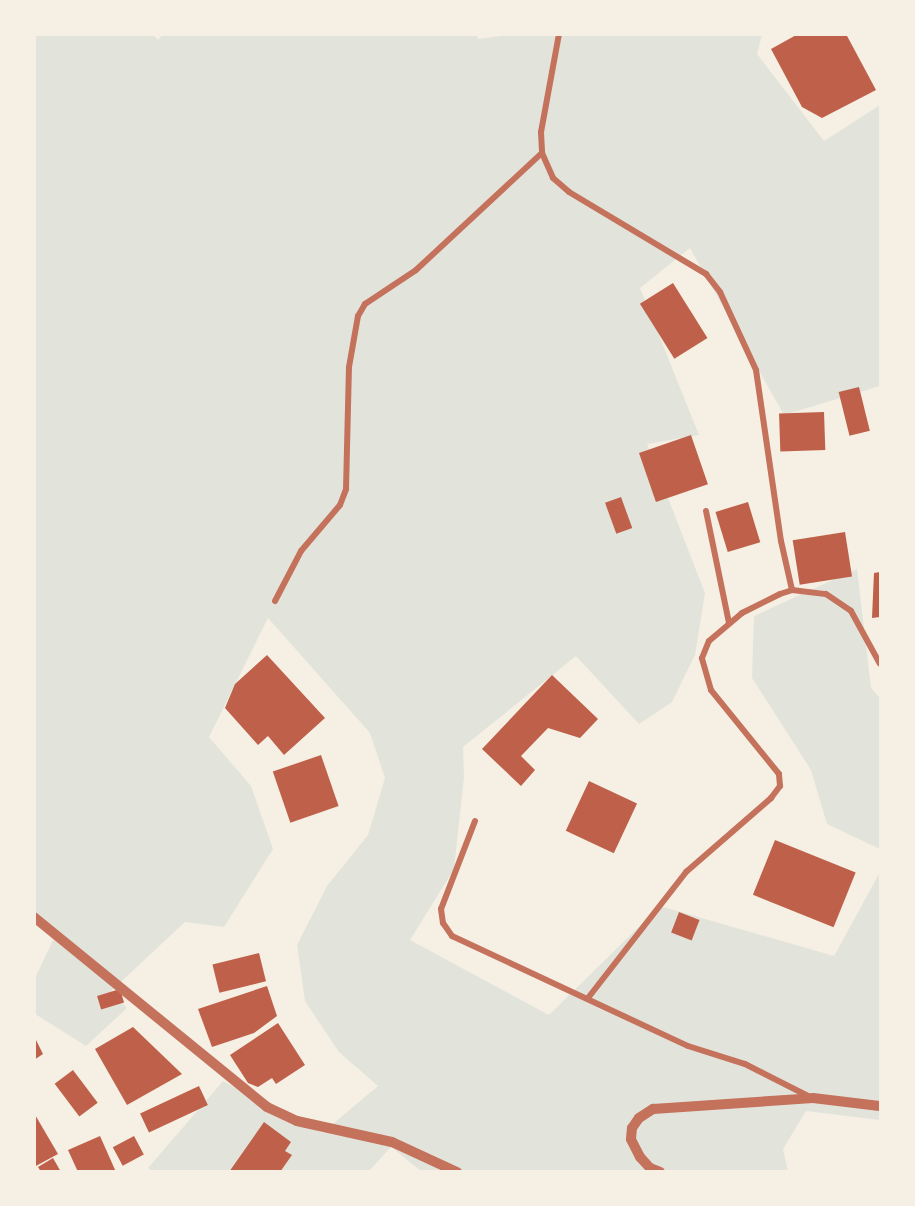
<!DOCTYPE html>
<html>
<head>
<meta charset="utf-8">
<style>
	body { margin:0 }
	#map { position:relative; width:915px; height:1206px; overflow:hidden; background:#f6efe4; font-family:Roboto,sans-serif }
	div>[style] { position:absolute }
	.green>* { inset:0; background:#e2e4dc }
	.building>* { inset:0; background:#bf614a; transform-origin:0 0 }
	.minor>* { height:6px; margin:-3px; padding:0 3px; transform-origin:3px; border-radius:3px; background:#c5725c }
	.tertiary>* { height:10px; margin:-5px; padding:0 5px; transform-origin:5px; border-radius:5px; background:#c5725c }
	span { translate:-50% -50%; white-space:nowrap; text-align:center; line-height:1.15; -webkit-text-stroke:4.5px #f6efe4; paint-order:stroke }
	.frame { position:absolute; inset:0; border:36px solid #f6efe4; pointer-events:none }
</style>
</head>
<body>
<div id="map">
	<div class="green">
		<div style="clip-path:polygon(152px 34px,158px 40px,163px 34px,477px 34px,478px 39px,516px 34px,762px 35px,757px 54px,824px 141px,880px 105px,880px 386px,784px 415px,690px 248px,640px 288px,699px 435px,647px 444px,705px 593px,695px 655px,672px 702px,639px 724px,576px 656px,463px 747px,464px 777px,454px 869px,410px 940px,549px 1015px,660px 906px,834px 956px,880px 872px,880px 1120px,806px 1111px,783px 1149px,788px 1171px,421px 1171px,391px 1147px,369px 1171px,152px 1171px,148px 1168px,223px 1081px,322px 1133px,378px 1086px,339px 1052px,305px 1001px,297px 945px,327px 886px,368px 835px,385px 778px,370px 733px,268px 618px,209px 737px,251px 786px,273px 849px,224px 927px,185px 922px,111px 991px,127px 1008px,86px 1046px,35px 1014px,34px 980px,55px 936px,34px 917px,35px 35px)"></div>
		<div style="clip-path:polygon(857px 569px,871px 688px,880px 698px,880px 849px,827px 824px,811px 770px,752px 678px,754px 616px)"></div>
	</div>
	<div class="building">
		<div style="clip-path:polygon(798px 34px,846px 34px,876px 90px,822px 118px,802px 107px,771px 49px)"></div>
		<div style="left:673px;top:283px;width:65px;height:39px;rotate:58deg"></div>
		<div style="left:859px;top:387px;width:45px;height:21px;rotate:76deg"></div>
		<div style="left:824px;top:412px;width:38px;height:45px;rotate:88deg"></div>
		<div style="left:691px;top:435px;width:52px;height:55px;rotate:71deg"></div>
		<div style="left:621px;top:497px;width:33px;height:17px;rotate:70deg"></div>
		<div style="left:748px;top:502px;width:42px;height:34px;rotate:73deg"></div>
		<div style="left:845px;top:532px;width:45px;height:53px;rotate:81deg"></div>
		<div style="clip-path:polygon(880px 572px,880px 617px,872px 618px,874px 573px)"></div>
		<div style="clip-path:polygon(267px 655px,325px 718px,284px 755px,268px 736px,258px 745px,225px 708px,235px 684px)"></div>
		<div style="clip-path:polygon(552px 675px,598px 719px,580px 738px,548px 728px,521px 756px,535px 770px,521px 786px,482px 749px)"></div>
		<div style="left:321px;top:755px;width:54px;height:51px;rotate:71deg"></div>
		<div style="left:589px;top:781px;width:53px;height:55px;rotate:25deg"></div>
		<div style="left:775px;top:840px;width:87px;height:59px;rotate:22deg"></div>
		<div style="left:679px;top:912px;width:22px;height:22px;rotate:21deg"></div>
		<div style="left:259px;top:953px;width:29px;height:48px;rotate:76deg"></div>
		<div style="clip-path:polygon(267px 986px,277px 1016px,254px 1033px,212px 1047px,198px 1009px)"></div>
		<div style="left:120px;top:989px;width:14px;height:24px;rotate:73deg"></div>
		<div style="clip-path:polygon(278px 1023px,305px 1065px,276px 1084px,272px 1078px,258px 1087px,248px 1083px,230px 1055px)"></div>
		<div style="clip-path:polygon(133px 1027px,182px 1074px,127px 1105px,95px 1049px)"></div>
		<div style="clip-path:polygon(34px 1036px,43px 1054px,34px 1060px)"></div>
		<div style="left:73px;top:1070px;width:41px;height:23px;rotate:53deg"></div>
		<div style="left:199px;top:1086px;width:21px;height:65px;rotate:65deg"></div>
		<div style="clip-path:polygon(34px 1113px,58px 1154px,34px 1167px)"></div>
		<div style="clip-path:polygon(264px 1122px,291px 1142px,285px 1151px,292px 1155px,280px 1172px,229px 1172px)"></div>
		<div style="clip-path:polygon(100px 1136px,116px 1172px,78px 1172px,68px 1150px)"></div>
		<div style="left:134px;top:1136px;width:21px;height:24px;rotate:62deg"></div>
		<div style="clip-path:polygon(53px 1158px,61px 1172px,41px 1172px,38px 1167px)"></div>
	</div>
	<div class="minor">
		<div style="left:559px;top:34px;width:100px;rotate:100.4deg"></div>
		<div style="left:541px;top:132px;width:21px;rotate:87deg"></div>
		<div style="left:542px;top:153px;width:27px;rotate:66deg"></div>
		<div style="left:553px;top:178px;width:21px;rotate:41deg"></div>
		<div style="left:569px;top:192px;width:160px;rotate:30.9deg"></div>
		<div style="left:706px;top:274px;width:23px;rotate:52deg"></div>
		<div style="left:720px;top:292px;width:86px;rotate:65.2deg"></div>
		<div style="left:756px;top:370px;width:173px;rotate:81.7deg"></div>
		<div style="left:781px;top:541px;width:50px;rotate:77.3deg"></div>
		<div style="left:706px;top:511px;width:114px;rotate:78.4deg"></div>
		<div style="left:275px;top:601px;width:56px;rotate:-62.5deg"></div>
		<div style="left:301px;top:551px;width:60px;rotate:-49.7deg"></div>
		<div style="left:340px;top:505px;width:17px;rotate:-69deg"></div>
		<div style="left:346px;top:489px;width:122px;rotate:-88.6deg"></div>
		<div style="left:349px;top:367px;width:52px;rotate:-80deg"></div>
		<div style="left:358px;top:316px;width:14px;rotate:-60deg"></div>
		<div style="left:365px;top:304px;width:61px;rotate:-33.7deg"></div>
		<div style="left:416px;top:270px;width:172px;rotate:-42.9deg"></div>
		<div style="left:475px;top:821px;width:94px;rotate:111.1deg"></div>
		<div style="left:441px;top:909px;width:14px;rotate:82deg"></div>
		<div style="left:443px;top:923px;width:16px;rotate:55deg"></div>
		<div style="left:452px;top:936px;width:260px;rotate:25deg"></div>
		<div style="left:688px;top:1046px;width:60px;rotate:17.5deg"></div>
		<div style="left:745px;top:1064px;width:73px;rotate:26.9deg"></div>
		<div style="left:588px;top:998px;width:160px;rotate:-52.1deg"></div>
		<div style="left:686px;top:872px;width:113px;rotate:-41deg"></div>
		<div style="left:771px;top:798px;width:15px;rotate:-53deg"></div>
		<div style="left:780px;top:786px;width:12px;rotate:-95deg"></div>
		<div style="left:779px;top:774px;width:108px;rotate:-129deg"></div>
		<div style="left:711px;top:690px;width:33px;rotate:-106deg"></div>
		<div style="left:702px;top:658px;width:18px;rotate:-68deg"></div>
		<div style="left:709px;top:641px;width:43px;rotate:-40.3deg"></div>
		<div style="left:742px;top:613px;width:42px;rotate:-26.6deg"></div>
		<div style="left:780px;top:594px;width:13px;rotate:-18deg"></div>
		<div style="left:792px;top:590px;width:34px;rotate:7deg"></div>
		<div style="left:826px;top:594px;width:30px;rotate:34deg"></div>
		<div style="left:851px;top:611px;width:60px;rotate:61.3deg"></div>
	</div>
	<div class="tertiary">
		<div style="left:34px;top:917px;width:301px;rotate:39.2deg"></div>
		<div style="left:267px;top:1107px;width:33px;rotate:25deg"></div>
		<div style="left:297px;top:1121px;width:97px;rotate:12.5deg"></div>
		<div style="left:392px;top:1142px;width:72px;rotate:24.8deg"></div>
		<div style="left:660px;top:1172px;width:11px;rotate:-158deg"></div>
		<div style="left:650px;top:1168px;width:15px;rotate:-132deg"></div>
		<div style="left:640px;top:1157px;width:20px;rotate:-117deg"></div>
		<div style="left:631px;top:1139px;width:11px;rotate:-85deg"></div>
		<div style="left:632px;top:1128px;width:12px;rotate:-55deg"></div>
		<div style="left:639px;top:1118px;width:17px;rotate:-33deg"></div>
		<div style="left:653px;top:1109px;width:160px;rotate:-3.9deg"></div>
		<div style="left:813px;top:1098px;width:67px;rotate:6.8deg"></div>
	</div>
	<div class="frame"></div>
</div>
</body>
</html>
